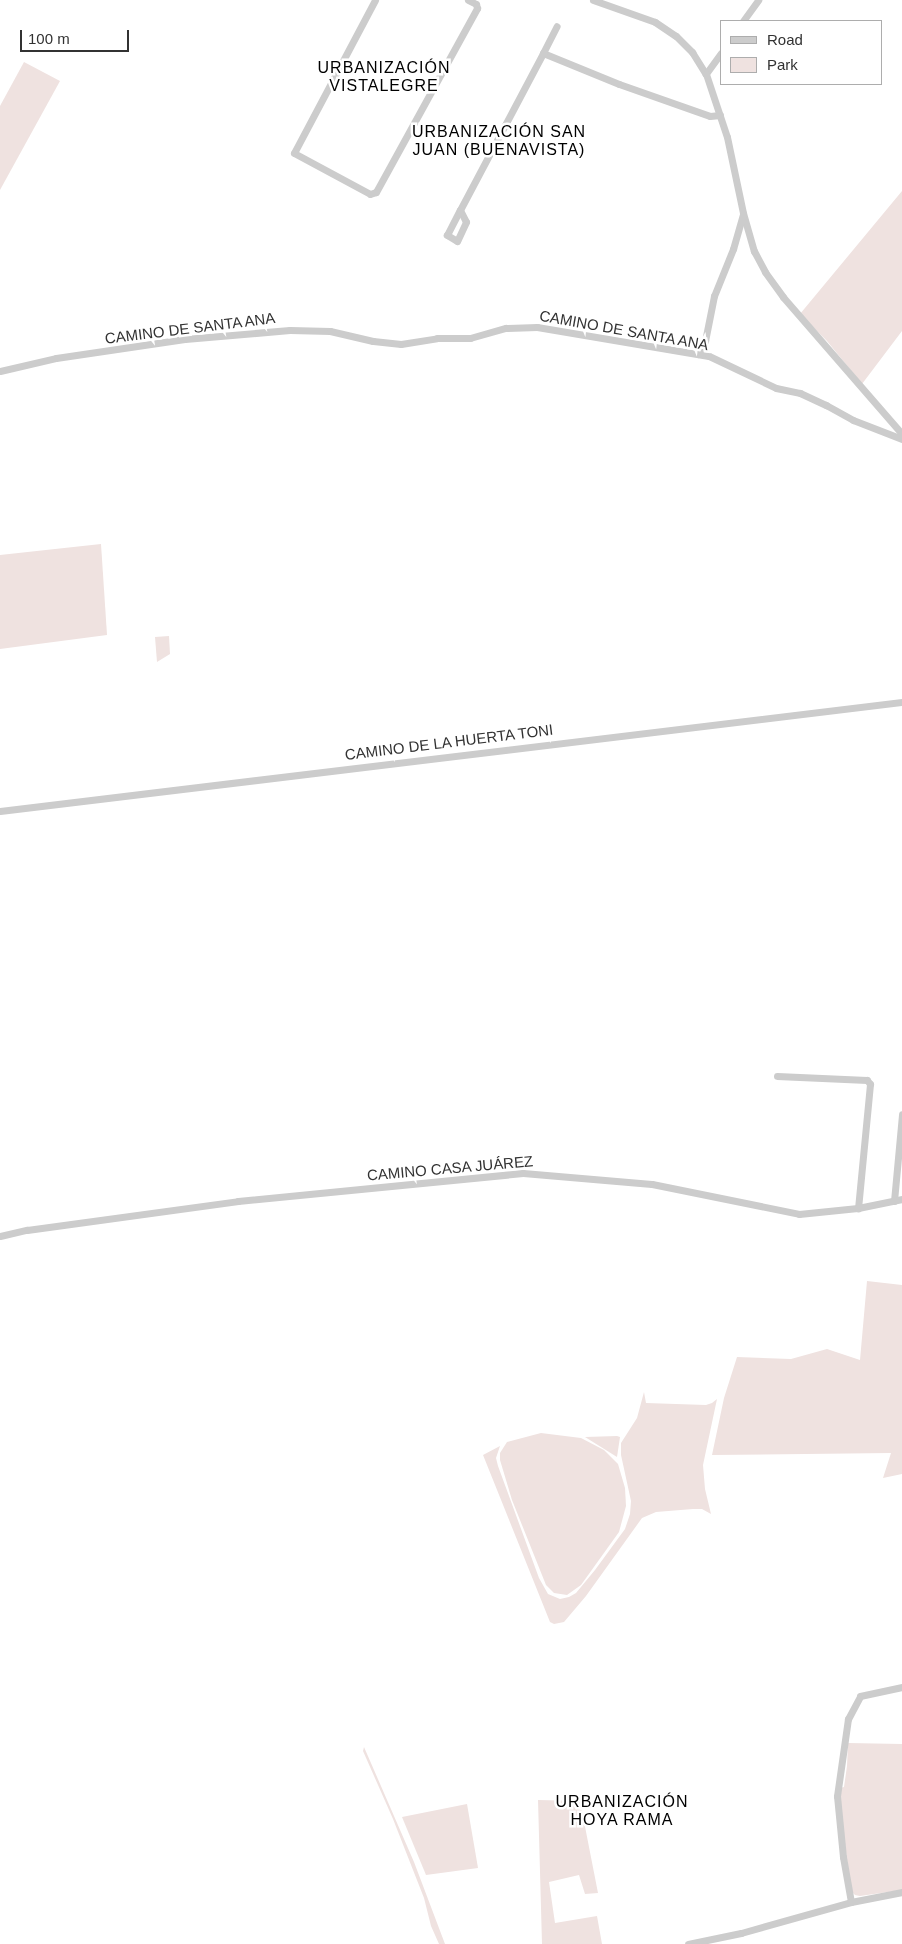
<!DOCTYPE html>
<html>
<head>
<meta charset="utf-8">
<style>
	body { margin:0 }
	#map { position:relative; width:902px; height:1944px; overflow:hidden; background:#fff; font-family:Helvetica,sans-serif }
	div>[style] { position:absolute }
	.green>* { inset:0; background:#efe2e0 }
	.street>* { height:7px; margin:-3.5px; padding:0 3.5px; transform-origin:3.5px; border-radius:3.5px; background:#ccc }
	span { translate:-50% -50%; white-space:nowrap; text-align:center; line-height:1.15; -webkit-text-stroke:5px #fff; paint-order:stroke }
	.street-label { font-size:15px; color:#323232 }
	.neighbourhood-label { font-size:16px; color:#000; letter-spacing:1px }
	.legend { position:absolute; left:720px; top:20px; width:162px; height:65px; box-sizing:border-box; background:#fff; border:1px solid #adadad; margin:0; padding:6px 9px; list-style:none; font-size:15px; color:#323232 }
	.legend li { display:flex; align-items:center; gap:10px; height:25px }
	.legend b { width:25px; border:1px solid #adadad }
	.scale { position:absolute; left:20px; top:30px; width:109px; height:22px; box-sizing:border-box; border:2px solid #323232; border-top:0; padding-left:6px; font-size:15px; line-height:18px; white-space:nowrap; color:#323232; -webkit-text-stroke:4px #fff; paint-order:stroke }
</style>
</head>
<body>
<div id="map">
	<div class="green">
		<div style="clip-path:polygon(24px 62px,60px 81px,0 190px,0 106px)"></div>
		<div style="clip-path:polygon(902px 191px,902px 331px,862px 384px,827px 341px,800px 314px)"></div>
		<div style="clip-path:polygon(101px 544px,107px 635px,0 649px,0 555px)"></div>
		<div style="clip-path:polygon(169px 636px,170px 654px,157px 662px,155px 637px)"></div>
		<div style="clip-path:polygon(867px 1281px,902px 1285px,902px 1474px,883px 1478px,891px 1453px,712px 1455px,724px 1398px,737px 1357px,791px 1359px,827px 1349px,860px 1360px)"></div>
		<div style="clip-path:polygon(644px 1392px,646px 1403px,706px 1405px,712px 1403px,717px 1399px,703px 1465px,705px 1489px,711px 1514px,702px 1509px,693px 1509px,656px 1512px,642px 1518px,586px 1596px,564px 1622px,554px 1624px,550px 1622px,483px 1455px,500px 1446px,496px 1458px,498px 1466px,539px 1578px,548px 1594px,560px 1599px,569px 1597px,576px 1593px,595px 1570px,625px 1529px,630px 1514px,631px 1501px,621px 1455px,621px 1443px,637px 1418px)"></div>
		<div style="clip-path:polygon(541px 1433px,581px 1438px,604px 1450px,618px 1464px,625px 1488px,626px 1506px,619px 1532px,581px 1585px,567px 1595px,554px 1593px,546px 1585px,512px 1500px,500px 1460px,500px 1453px,507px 1442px)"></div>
		<div style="clip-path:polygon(617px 1436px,620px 1437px,617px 1457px,585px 1437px)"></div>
		<div style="clip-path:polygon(848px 1743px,902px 1744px,902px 1890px,860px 1896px,855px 1895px,851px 1891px,840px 1805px,840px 1788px,844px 1787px,847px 1766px)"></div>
		<div style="clip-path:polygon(364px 1747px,414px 1862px,445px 1944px,439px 1944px,431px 1926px,424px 1898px,393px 1819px,363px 1751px)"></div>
		<div style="clip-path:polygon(538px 1800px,580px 1801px,598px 1893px,585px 1894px,579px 1875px,549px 1882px,555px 1923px,597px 1916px,602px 1944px,542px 1944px)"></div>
		<div style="clip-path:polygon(467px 1804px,478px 1868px,426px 1875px,402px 1817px)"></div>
	</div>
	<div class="street">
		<div style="left:375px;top:0;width:173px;rotate:117.9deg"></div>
		<div style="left:294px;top:153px;width:86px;rotate:28.3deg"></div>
		<div style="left:370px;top:194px;width:6px;rotate:-18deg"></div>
		<div style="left:376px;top:192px;width:210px;rotate:-61.2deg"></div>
		<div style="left:477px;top:8px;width:4px;rotate:-104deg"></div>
		<div style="left:476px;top:4px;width:9px;rotate:-153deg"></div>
		<div style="left:593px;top:0;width:66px;rotate:19.5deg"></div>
		<div style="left:655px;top:22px;width:25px;rotate:34deg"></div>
		<div style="left:676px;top:36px;width:23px;rotate:45deg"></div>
		<div style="left:692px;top:52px;width:26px;rotate:58deg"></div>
		<div style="left:743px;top:21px;width:26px;rotate:-54deg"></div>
		<div style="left:543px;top:53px;width:82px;rotate:22.2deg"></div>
		<div style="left:619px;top:84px;width:96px;rotate:19.4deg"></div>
		<div style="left:710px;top:116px;width:10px;rotate:-6deg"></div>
		<div style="left:721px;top:53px;width:26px;rotate:126deg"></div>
		<div style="left:706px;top:74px;width:66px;rotate:71.6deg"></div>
		<div style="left:727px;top:137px;width:78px;rotate:78.1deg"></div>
		<div style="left:743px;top:213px;width:40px;rotate:74deg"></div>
		<div style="left:754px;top:251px;width:24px;rotate:62deg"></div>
		<div style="left:765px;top:272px;width:31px;rotate:54deg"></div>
		<div style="left:783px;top:297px;width:181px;rotate:49deg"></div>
		<div style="left:460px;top:210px;width:13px;rotate:63deg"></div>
		<div style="left:466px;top:222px;width:21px;rotate:115deg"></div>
		<div style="left:457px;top:241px;width:12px;rotate:-149deg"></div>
		<div style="left:447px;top:235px;width:28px;rotate:-63deg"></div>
		<div style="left:460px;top:210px;width:178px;rotate:-62.1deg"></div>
		<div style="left:543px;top:53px;width:30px;rotate:-63deg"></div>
		<div style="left:698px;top:354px;width:15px;rotate:-62deg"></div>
		<div style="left:705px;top:341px;width:46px;rotate:-78.7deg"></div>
		<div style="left:714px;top:296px;width:51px;rotate:-68deg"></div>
		<div style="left:733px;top:249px;width:36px;rotate:-74deg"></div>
		<div style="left:0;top:371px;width:57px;rotate:-13.1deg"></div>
		<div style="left:56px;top:358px;width:130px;rotate:-8.4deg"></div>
		<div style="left:185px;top:339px;width:105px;rotate:-4.9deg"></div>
		<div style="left:290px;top:330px;width:40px;rotate:1.4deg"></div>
		<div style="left:330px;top:331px;width:44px;rotate:13.1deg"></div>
		<div style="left:373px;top:341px;width:28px;rotate:6deg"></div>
		<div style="left:401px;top:344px;width:36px;rotate:-9deg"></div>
		<div style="left:437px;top:338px;width:33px"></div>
		<div style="left:470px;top:338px;width:37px;rotate:-16deg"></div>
		<div style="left:506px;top:328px;width:31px;rotate:-2deg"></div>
		<div style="left:537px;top:327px;width:174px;rotate:9.6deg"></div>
		<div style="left:709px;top:356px;width:74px;rotate:25.5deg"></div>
		<div style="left:776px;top:388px;width:25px;rotate:12deg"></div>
		<div style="left:800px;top:393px;width:29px;rotate:25deg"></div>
		<div style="left:826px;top:405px;width:31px;rotate:29deg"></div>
		<div style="left:853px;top:420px;width:53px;rotate:21.2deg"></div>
		<div style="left:0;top:811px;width:909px;rotate:-6.89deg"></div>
		<div style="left:777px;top:1076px;width:90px;rotate:2.5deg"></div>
		<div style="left:867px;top:1080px;width:5px;rotate:53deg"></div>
		<div style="left:870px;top:1084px;width:125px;rotate:95.5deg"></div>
		<div style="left:894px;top:1201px;width:87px;rotate:-84.7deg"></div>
		<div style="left:0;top:1236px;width:28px;rotate:-13deg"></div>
		<div style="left:27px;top:1230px;width:213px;rotate:-7.8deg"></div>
		<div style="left:238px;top:1201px;width:286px;rotate:-5.6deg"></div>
		<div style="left:523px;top:1173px;width:129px;rotate:4.9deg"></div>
		<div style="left:652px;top:1184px;width:150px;rotate:11.5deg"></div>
		<div style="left:799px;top:1214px;width:59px;rotate:-5.8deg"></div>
		<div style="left:858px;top:1208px;width:45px;rotate:-11.6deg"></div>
		<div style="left:851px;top:1902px;width:46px;rotate:-100.1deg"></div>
		<div style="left:843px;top:1857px;width:61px;rotate:-95.6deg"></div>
		<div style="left:837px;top:1796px;width:78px;rotate:-81.9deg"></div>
		<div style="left:848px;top:1719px;width:26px;rotate:-62deg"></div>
		<div style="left:860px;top:1696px;width:43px;rotate:-12.1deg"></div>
		<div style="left:688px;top:1944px;width:54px;rotate:-11.7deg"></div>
		<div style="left:741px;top:1933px;width:114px;rotate:-15.7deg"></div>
		<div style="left:851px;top:1902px;width:52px;rotate:-11.1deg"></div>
	</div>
	<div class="street-label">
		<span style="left:190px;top:328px;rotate:-7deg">CAMINO DE SANTA ANA</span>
		<span style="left:624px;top:330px;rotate:10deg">CAMINO DE SANTA ANA</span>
		<span style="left:449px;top:742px;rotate:-7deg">CAMINO DE LA HUERTA TONI</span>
		<span style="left:450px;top:1168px;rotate:-5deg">CAMINO CASA JUÁREZ</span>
	</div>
	<div class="neighbourhood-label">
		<span style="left:384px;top:77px">URBANIZACIÓN<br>VISTALEGRE</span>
		<span style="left:499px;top:141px">URBANIZACIÓN SAN<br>JUAN (BUENAVISTA)</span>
		<span style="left:622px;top:1811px">URBANIZACIÓN<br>HOYA RAMA</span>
	</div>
	<ul class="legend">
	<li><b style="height:6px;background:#ccc"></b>Road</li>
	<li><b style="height:14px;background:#efe2e0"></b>Park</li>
	</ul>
	<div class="scale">100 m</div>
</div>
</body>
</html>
